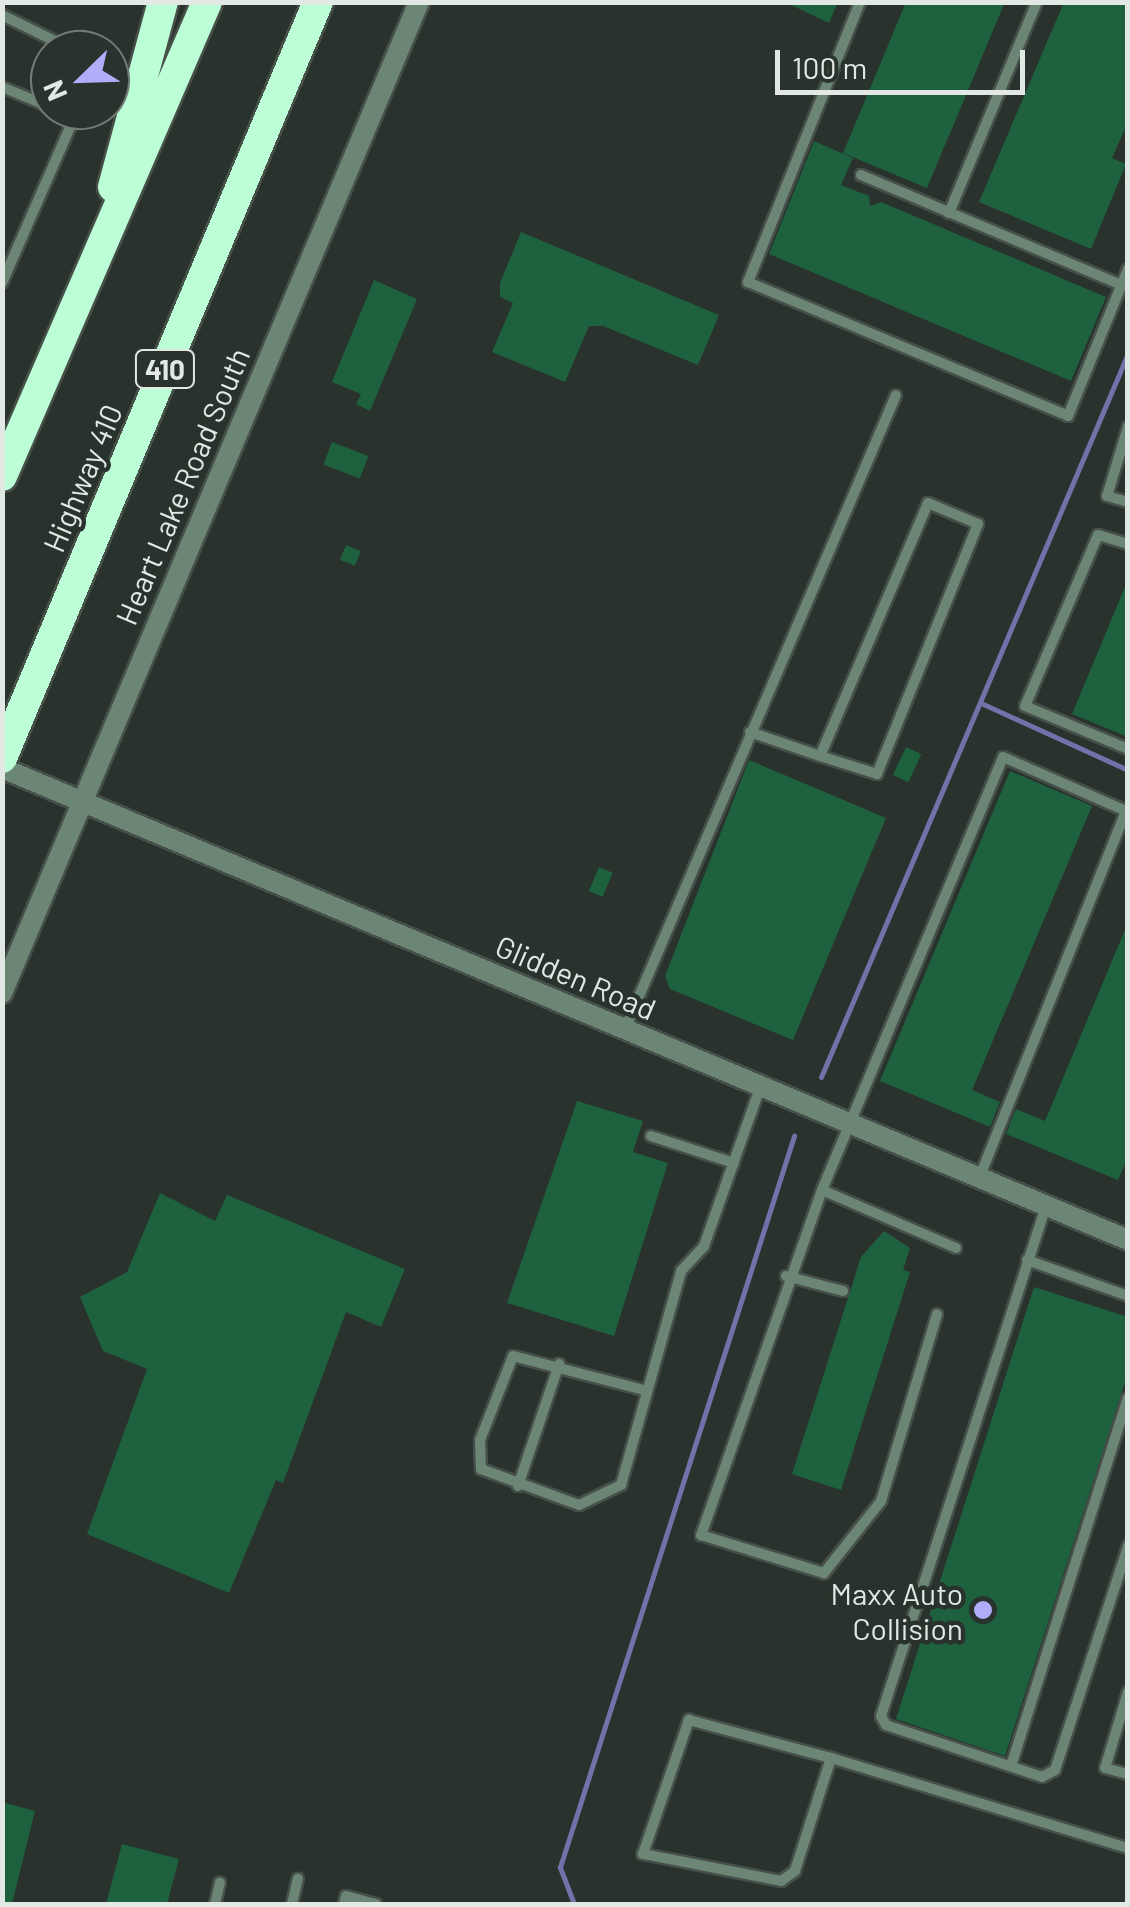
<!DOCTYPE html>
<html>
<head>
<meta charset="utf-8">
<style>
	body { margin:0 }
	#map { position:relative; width:1130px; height:1907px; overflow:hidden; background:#29322c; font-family:Barlow,sans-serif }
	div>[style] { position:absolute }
	.stream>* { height:5px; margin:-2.5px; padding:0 2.5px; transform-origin:2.5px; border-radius:2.5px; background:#7371aa }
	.building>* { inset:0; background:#1e613f; transform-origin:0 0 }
	.roads { filter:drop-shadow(2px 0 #474f4a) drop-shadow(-2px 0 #474f4a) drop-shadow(0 2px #474f4a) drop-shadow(0 -2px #474f4a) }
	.service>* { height:10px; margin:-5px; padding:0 5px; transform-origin:5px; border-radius:5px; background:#6b8675 }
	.minor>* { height:20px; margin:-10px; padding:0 10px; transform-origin:10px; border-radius:10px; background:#6b8675 }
	.tertiary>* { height:20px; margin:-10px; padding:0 10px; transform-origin:10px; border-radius:10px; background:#6b8675 }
	.motorway>* { height:30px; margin:-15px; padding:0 15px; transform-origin:15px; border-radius:15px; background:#bcffd6 }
	.dots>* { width:28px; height:28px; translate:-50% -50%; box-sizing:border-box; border:5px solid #29322c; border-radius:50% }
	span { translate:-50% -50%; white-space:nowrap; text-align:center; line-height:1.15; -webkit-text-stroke:9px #29322c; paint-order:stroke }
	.shield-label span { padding:2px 8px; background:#29322c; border:2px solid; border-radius:8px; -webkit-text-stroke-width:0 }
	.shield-label { font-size:28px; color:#e2e9e5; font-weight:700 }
	.street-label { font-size:30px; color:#e2e9e5 }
	.poi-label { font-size:30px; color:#e2e9e5 }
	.right { translate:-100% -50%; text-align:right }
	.frame { position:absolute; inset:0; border:5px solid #e2e9e5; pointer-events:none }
	.north { position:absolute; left:30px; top:30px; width:100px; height:100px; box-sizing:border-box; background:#29322c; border:2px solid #737b76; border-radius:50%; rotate:247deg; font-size:28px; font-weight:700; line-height:40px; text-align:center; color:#e2e9e5 }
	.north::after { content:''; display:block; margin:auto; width:35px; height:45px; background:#b0aefa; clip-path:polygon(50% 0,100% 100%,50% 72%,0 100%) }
	.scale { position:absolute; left:775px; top:50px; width:250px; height:45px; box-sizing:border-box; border:5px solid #e2e9e5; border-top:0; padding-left:12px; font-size:30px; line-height:35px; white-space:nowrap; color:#e2e9e5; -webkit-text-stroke:8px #29322c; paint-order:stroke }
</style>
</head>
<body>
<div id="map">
	<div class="stream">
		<div style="left:981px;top:703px;width:162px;rotate:24.5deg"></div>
		<div style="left:821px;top:1077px;width:786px;rotate:-67.02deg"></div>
		<div style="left:574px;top:1904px;width:40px;rotate:-111deg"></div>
		<div style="left:560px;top:1867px;width:768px;rotate:-72.25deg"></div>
	</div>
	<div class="building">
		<div style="clip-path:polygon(785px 2px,838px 2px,829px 23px)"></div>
		<div style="clip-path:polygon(906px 2px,1005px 2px,927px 188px,843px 153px)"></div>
		<div style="clip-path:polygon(1064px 2px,1128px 2px,1128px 122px,1112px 158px,1126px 164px,1091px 249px,979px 202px)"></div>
		<div style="clip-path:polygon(814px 141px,853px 158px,841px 185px,869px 196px,870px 206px,881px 202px,1106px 297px,1071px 381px,769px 254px)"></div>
		<div style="clip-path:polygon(521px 232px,719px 315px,698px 365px,603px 326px,589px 326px,565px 382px,492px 352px,513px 303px,500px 297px,500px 283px)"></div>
		<div style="clip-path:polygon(374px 280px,417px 299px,370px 411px,356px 404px,361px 394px,332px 382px)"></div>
		<div style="left:332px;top:442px;width:39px;height:24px;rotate:21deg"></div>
		<div style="left:346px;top:545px;width:16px;height:16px;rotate:22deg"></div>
		<div style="clip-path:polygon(1127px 582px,1128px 582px,1128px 737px,1072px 714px)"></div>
		<div style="left:906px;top:747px;width:17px;height:31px;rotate:25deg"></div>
		<div style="clip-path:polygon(749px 760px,886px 818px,793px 1040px,670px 989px,665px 976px)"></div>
		<div style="clip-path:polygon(1010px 771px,1092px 806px,972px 1090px,1000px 1102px,990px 1127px,880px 1081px)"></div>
		<div style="left:599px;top:867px;width:15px;height:26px;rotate:23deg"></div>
		<div style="clip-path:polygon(1127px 925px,1128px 1157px,1118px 1180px,1006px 1134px,1016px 1109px,1045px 1121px)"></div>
		<div style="clip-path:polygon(577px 1101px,643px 1121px,633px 1152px,668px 1163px,614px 1336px,507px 1303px)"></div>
		<div style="clip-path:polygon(160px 1193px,215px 1221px,227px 1195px,405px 1269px,381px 1327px,346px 1312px,283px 1483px,276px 1480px,229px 1593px,87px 1534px,147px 1369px,103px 1351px,80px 1297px,127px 1272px)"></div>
		<div style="clip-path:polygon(884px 1231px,910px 1248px,903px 1270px,910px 1272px,841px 1490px,792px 1474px,861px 1257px)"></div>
		<div style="clip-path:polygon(1034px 1287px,1128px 1317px,1128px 1373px,1005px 1756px,896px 1719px)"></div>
		<div style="clip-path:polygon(2px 1802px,35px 1811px,12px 1904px,2px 1904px)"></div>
		<div style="clip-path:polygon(122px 1844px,179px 1859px,167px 1904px,106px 1904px)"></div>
	</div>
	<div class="roads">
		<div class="service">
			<div style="left:860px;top:2px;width:302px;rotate:111.8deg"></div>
			<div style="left:748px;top:282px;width:347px;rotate:22.7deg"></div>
			<div style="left:1068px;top:416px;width:159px;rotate:-67.8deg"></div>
			<div style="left:2px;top:15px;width:77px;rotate:26.2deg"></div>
			<div style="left:2px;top:87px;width:52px;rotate:22.6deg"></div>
			<div style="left:861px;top:175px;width:282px;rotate:22.9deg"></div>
			<div style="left:949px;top:213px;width:229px;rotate:-67.4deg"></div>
			<div style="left:2px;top:283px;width:180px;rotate:-66.4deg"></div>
			<div style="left:74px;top:118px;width:20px;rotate:-156deg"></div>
			<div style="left:1128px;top:427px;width:72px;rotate:106.9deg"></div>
			<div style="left:1107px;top:496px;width:22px;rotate:16deg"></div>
			<div style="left:1128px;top:544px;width:31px;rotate:-163deg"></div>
			<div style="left:1098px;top:535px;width:186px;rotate:113.1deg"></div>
			<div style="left:1025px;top:706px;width:112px;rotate:22.7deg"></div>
			<div style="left:750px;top:732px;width:74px;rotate:18.9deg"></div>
			<div style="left:820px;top:756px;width:60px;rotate:17.5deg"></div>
			<div style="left:877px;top:774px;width:270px;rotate:-68deg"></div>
			<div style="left:978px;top:524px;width:54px;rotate:-157.2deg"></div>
			<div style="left:928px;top:503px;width:275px;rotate:113.1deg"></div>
			<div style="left:625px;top:1029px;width:689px;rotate:-66.86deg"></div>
			<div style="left:651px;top:1136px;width:87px;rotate:18deg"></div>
			<div style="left:822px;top:1190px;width:366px;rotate:109.3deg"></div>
			<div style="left:701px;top:1535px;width:129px;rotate:17.2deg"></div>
			<div style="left:824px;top:1573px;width:92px;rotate:-51.6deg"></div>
			<div style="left:881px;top:1501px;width:195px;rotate:-73.3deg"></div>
			<div style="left:1046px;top:1206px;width:536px;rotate:107.93deg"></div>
			<div style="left:881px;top:1716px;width:10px;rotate:61deg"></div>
			<div style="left:886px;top:1725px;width:164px;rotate:18.4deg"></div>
			<div style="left:1042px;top:1777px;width:15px;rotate:-28deg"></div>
			<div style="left:1055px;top:1770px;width:236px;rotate:-71.9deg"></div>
			<div style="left:956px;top:1248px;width:146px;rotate:-156.6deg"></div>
			<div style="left:822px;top:1190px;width:469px;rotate:-67.3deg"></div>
			<div style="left:1003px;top:757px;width:134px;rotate:23.7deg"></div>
			<div style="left:1126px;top:811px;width:395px;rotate:111.8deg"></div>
			<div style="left:1027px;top:1260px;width:107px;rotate:19.6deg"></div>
			<div style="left:786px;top:1276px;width:59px;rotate:14.7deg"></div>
			<div style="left:644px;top:1390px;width:135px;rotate:-165.5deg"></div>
			<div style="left:513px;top:1356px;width:90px;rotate:111.4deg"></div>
			<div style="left:480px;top:1440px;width:29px;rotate:88deg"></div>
			<div style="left:481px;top:1469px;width:104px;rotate:20.2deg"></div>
			<div style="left:579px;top:1505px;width:47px;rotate:-25.5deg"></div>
			<div style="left:621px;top:1485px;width:222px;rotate:-74.3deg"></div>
			<div style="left:681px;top:1271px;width:34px;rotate:-47deg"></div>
			<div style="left:704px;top:1246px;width:168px;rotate:-70.5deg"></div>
			<div style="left:518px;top:1486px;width:129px;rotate:-71.4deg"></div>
			<div style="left:1128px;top:1692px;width:79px;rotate:106.8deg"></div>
			<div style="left:1105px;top:1768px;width:24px;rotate:15deg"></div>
			<div style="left:831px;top:1758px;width:119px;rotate:107.7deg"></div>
			<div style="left:795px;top:1871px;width:17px;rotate:144deg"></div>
			<div style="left:781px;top:1881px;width:141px;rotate:-168.9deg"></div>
			<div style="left:643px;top:1854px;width:142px;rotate:-71.1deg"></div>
			<div style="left:689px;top:1720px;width:147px;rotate:15deg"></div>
			<div style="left:831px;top:1758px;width:310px;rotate:16.9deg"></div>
			<div style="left:1011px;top:1766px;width:386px;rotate:-72.4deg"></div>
			<div style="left:215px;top:1904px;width:22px;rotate:-77deg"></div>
			<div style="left:292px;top:1904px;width:26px;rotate:-77deg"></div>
			<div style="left:344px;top:1904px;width:8px;rotate:-76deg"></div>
			<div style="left:346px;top:1896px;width:31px;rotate:15deg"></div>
		</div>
		<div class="minor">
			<div style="left:2px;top:993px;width:1075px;rotate:-67.18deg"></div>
		</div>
		<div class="tertiary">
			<div style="left:2px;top:768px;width:1221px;rotate:22.74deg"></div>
		</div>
		<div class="motorway">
			<div style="left:113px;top:187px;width:192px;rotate:-74.9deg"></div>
			<div style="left:2px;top:476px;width:516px;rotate:-66.61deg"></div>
			<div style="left:2px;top:758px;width:819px;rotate:-67.32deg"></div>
		</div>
	</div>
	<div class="dots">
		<div style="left:983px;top:1610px;background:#b0aefa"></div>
	</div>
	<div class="shield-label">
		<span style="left:165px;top:369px">410</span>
	</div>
	<div class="street-label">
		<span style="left:82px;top:478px;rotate:-67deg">Highway 410</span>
		<span style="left:182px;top:486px;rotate:-67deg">Heart Lake Road South</span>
		<span style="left:576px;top:977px;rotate:23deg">Glidden Road</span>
	</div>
	<div class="poi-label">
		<span class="right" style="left:963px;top:1610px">Maxx Auto<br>Collision</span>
	</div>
	<div class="frame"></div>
	<div class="north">N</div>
	<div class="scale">100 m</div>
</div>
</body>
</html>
